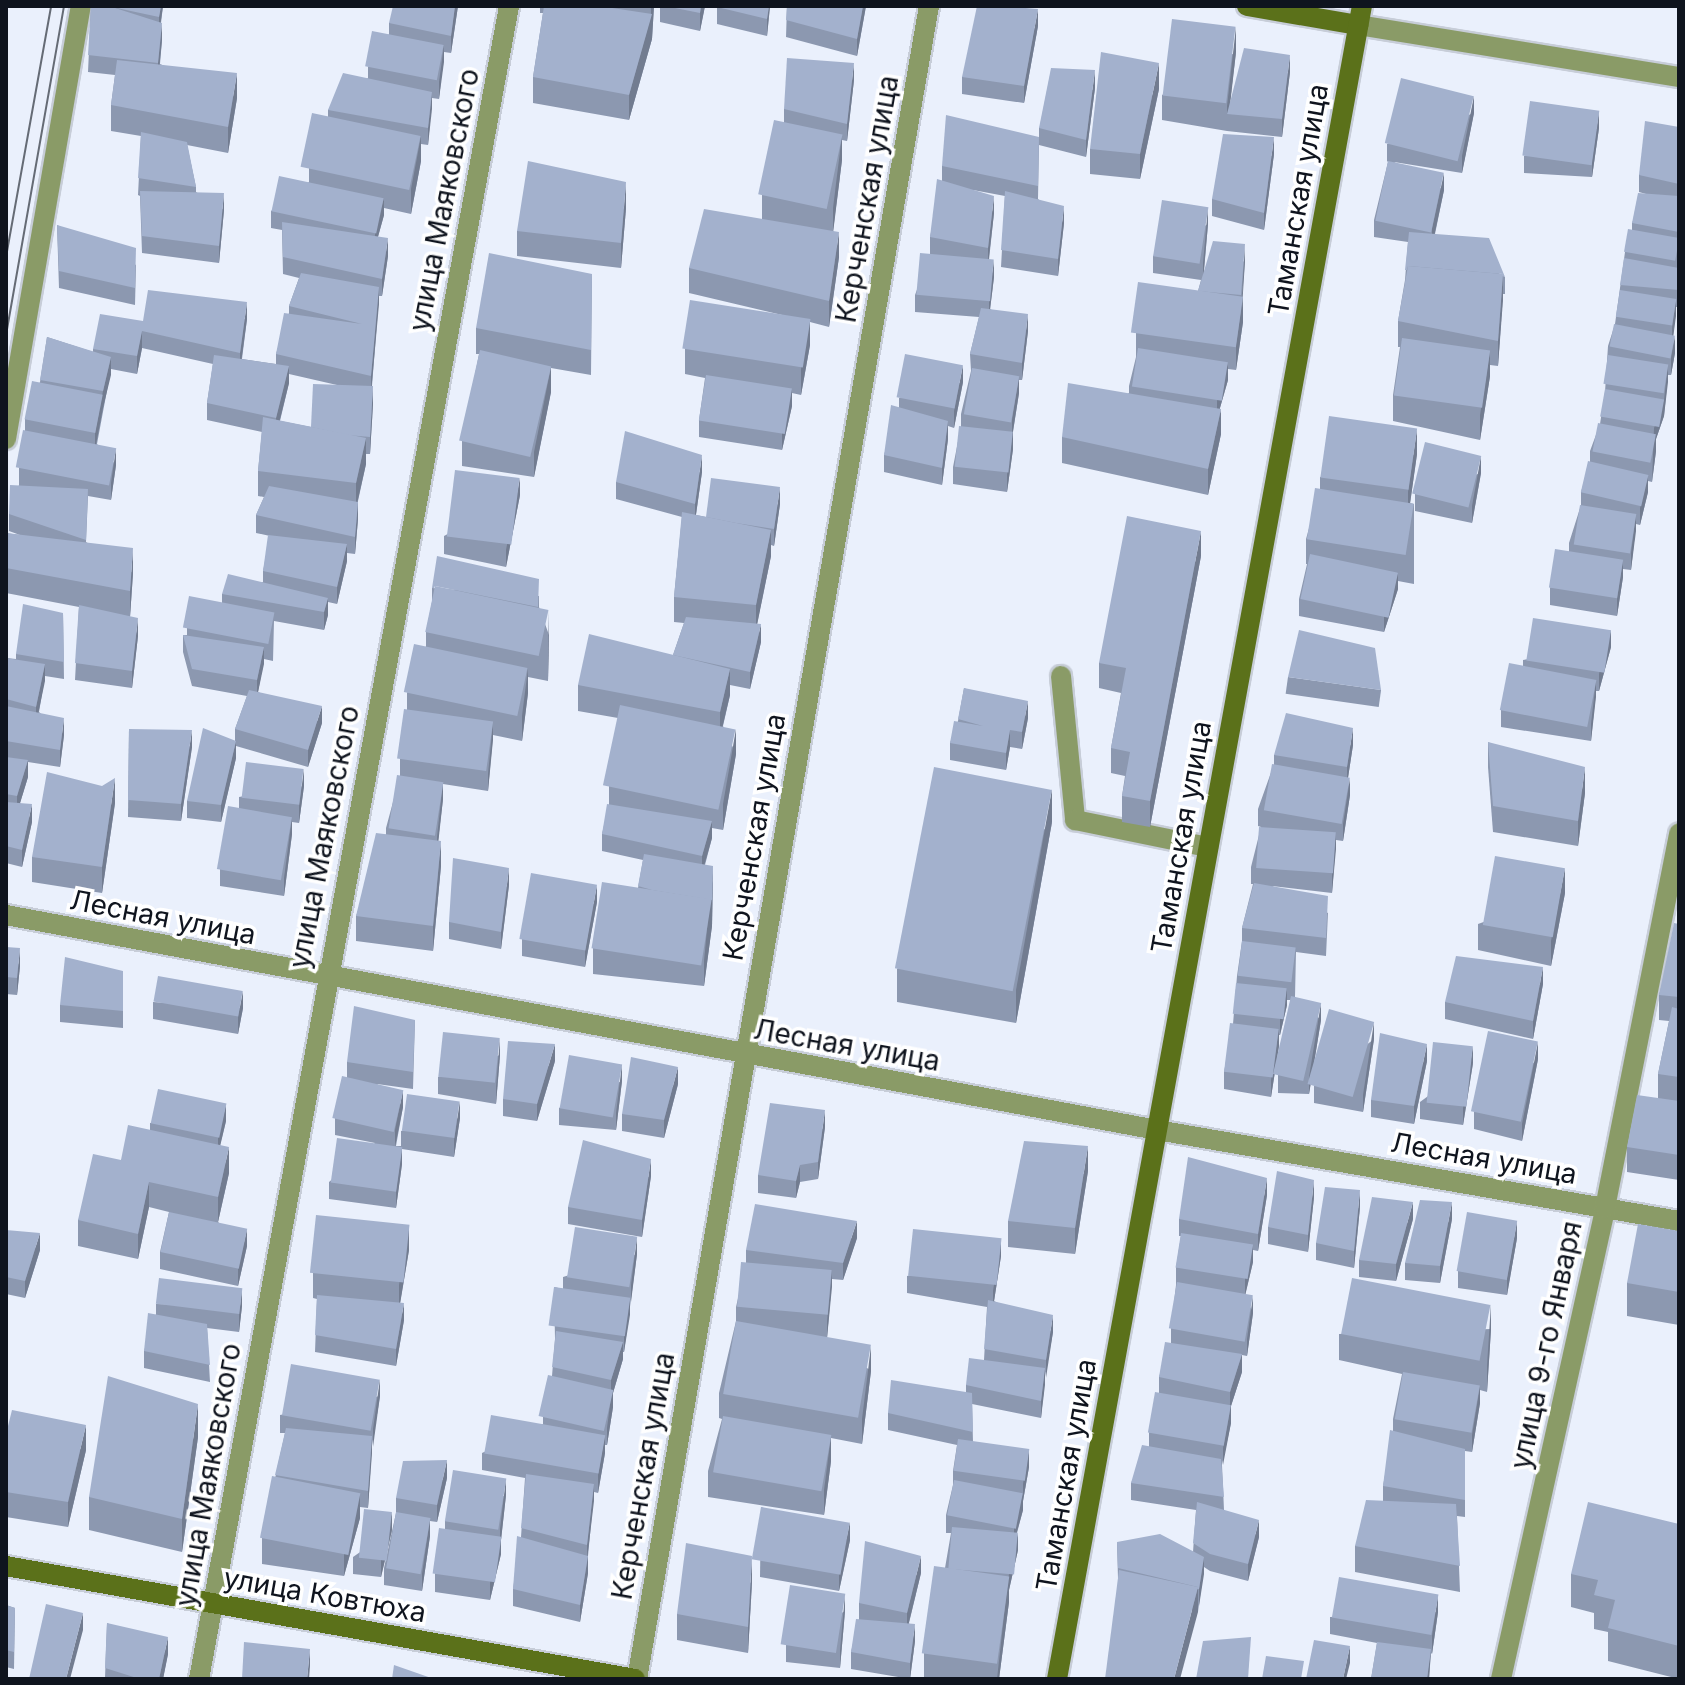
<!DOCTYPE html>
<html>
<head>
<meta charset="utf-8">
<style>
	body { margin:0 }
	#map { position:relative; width:1685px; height:1685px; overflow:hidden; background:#eaf0fc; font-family:Inter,sans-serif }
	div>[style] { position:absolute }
	.roads { filter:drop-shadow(2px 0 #c7cdd8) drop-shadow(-2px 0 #c7cdd8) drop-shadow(0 2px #c7cdd8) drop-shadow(0 -2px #c7cdd8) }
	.lane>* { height:20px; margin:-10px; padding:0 10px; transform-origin:10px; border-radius:10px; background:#8a9b67 }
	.street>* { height:20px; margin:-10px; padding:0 10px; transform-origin:10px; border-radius:10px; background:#8a9b67 }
	.secondary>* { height:20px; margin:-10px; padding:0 10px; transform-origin:10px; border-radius:10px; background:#5b711a }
	.tram>* { height:2px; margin:-1px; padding:0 1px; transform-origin:1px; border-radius:1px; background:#656b75 }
	.wall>* { inset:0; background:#8c98b0; transform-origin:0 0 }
	.shaded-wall>* { inset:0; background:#727c90 }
	.building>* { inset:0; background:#a3b1cd; transform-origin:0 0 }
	span { translate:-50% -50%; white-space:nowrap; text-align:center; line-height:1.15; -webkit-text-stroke:7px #fff; paint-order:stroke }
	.street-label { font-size:28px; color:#0f141e }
	.frame { position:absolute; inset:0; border:8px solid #0f141e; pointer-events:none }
</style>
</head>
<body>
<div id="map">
	<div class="roads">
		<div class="lane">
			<div style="left:1061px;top:676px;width:145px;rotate:84.4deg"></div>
			<div style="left:1075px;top:820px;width:136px;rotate:11.5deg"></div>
		</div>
		<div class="street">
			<div style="left:1358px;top:25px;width:325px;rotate:9.2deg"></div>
			<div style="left:6px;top:439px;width:439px;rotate:-80.2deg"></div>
			<div style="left:6px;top:915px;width:1171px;rotate:10.58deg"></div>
			<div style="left:1157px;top:1130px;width:530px;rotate:9.89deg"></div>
			<div style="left:199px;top:1679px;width:1701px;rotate:-79.5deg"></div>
			<div style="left:637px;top:1679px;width:1698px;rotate:-80.1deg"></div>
			<div style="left:1501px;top:1679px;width:482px;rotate:-77.5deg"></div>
			<div style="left:1605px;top:1208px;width:382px;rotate:-78.8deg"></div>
		</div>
		<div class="secondary">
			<div style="left:1247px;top:6px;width:113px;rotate:9.7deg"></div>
			<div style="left:6px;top:1566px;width:639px;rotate:10.18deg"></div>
			<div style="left:1057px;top:1679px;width:1701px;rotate:-79.67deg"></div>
		</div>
	</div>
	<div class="tram">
		<div style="left:6px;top:257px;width:255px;rotate:-79.8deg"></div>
		<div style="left:6px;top:335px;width:334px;rotate:-80deg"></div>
	</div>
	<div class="wall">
		<div style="clip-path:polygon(91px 6px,163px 6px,161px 23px,162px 40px,160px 64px,237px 98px,228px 153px,187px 145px,196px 187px,196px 192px,224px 210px,219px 263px,142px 253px,140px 196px,138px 195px,141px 136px,111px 131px,111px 105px,115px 75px,88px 72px)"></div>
		<div style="clip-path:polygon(evenodd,458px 6px,451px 53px,444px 52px,439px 99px,432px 98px,428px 145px,421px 144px,421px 161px,411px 214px,384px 208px,384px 215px,378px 237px,388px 256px,382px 296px,379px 296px,372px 386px,373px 404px,370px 454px,366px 454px,366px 464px,358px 501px,358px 519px,355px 554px,347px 553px,347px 561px,337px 604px,328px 602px,328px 615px,324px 630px,274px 621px,273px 661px,264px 659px,258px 692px,322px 723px,308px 767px,236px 746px,236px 758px,221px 822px,187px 818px,187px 801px,235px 741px,235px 729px,247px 696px,192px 686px,183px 652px,183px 635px,187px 635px,187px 628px,222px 603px,222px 594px,263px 582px,263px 571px,270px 536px,256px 533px,256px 515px,264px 497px,258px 496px,258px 471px,262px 432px,207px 420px,207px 403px,213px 364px,142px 348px,137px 374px,111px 369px,97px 444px,116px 465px,111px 500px,88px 496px,86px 542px,133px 573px,130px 617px,138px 636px,132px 688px,75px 680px,79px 607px,6px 593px,6px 533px,20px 535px,9px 531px,9px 514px,19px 485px,19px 468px,25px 431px,25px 419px,40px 382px,47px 337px,93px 352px,93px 349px,143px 321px,247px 319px,242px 359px,276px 364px,276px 354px,289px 313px,289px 306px,299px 278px,283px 274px,282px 230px,271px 228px,271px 211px,309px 182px,309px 168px,328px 117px,328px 110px,368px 78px,368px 67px,389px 34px,389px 23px,458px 6px,289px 374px,337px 385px,311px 427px,280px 421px,289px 383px,289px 374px)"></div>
		<div style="clip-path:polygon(540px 6px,654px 6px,652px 39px,629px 120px,533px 103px,533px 77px,543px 13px,540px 13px)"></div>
		<div style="clip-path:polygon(660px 6px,705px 6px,700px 31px,660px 22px)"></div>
		<div style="clip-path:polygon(717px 6px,770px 6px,767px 36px,717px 24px)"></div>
		<div style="clip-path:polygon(787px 6px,866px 6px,857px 56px,786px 37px)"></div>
		<div style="clip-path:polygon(1038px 26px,1024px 103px,962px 94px,962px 77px)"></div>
		<div style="clip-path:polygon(1236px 52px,1230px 102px,1290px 72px,1282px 137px,1227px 131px,1162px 120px,1162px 95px)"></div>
		<div style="clip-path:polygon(854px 80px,847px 141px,842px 140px,842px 160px,833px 231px,839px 257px,829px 327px,810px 322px,810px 345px,801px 395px,792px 393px,792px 406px,782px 450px,699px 437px,699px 420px,705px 378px,685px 374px,685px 349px,782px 315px,689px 293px,689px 268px,762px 219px,762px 195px,784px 123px,784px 109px)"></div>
		<div style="clip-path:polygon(1095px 88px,1086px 157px,1039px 145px,1038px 199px,1064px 223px,1058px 276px,1001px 267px,1005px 196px,973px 190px,994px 213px,989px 260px,994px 277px,990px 309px,1028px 331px,1022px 380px,1019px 380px,1019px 393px,1013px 432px,1013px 449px,1007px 492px,953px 484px,953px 467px,961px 426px,961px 414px,971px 371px,970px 354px,979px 317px,915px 312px,915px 295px,930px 254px,930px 237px,942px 180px,942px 166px,1039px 137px,1039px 128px)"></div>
		<div style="clip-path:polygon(1159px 89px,1140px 179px,1090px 174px,1090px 149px)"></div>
		<div style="clip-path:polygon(1474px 113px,1462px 173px,1394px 162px,1444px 190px,1435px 234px,1505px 277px,1505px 294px,1503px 294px,1498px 366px,1490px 365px,1490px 376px,1480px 440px,1393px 421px,1393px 395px,1400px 347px,1398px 347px,1398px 321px,1405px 280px,1408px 242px,1374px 237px,1374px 220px,1388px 162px,1387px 161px,1387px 144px)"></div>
		<div style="clip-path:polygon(1679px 127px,1679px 307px,1676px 307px,1673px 335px,1675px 353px,1671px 375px,1668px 375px,1664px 416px,1656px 439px,1656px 451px,1652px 482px,1648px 481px,1648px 492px,1640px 525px,1636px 524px,1631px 570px,1623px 569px,1623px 577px,1617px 616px,1550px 605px,1550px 588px,1569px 551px,1569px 543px,1581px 505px,1581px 492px,1590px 462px,1590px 451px,1600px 424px,1605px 392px,1608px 346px,1615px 324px,1625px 252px,1632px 230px,1632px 223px,1646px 194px,1639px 192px,1639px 175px)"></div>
		<div style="clip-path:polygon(1599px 128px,1592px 177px,1524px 173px,1524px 156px)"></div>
		<div style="clip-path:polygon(1274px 154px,1264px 230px,1212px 216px,1212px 199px)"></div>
		<div style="clip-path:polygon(626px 208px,621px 268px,517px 256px,517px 231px)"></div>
		<div style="clip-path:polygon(1208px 224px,1204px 271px,1245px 261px,1242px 297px,1243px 322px,1236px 370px,1228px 369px,1228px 380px,1220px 408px,1221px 434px,1208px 495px,1062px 463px,1062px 437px,1129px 393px,1129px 386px,1136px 357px,1136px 333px,1198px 291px,1201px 280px,1153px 273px,1153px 256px)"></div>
		<div style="clip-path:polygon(57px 225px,136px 265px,135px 305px,59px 288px)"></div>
		<div style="clip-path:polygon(592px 274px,591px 375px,551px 368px,551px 392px,534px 477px,462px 466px,462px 441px,479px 354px,476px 354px,476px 328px)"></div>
		<div style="clip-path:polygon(963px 382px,954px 428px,948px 426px,948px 439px,942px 485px,884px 472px,884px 455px,899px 407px,899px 398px)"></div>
		<div style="clip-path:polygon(1417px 454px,1410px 503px,1414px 504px,1414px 584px,1398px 581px,1398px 589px,1384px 632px,1299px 616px,1299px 599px,1307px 564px,1306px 564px,1306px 539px,1320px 489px,1320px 477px)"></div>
		<div style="clip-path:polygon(702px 472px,696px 515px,706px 517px,780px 504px,774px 546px,771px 545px,771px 556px,757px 624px,761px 642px,750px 689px,730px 685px,730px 695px,723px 726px,736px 754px,723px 830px,712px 828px,712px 838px,705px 865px,713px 883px,712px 926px,704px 986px,593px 974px,593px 948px,638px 888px,643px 860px,602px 851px,602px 834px,609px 804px,609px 786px,618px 718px,578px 711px,578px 685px,673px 655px,684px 623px,674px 622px,674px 597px,682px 517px,616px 499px,616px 482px)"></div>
		<div style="clip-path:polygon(1481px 473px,1472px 523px,1415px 511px,1415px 494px)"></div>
		<div style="clip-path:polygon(520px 495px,506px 567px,444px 554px,444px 536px)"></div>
		<div style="clip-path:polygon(1201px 556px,1150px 827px,1122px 822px,1122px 796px,1125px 776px,1111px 773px,1111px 748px,1121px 693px,1099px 688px,1099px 663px)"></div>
		<div style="clip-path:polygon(432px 588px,539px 596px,539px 607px,549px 635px,548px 681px,528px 677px,528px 693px,522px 741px,493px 735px,488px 791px,443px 784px,443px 799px,438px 841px,441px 866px,433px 951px,356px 941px,356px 916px,386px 834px,386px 828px,400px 776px,400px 759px,407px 710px,407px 693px,426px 646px,426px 632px,432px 602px)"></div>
		<div style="clip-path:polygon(63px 613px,64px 679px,45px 676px,39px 712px,64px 735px,60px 767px,28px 762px,28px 777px,20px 803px,32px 822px,22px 867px,6px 863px,6px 658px,16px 659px,16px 654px)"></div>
		<div style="clip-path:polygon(1611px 647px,1599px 691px,1596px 691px,1591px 741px,1501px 727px,1501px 710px,1523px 666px,1523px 660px)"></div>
		<div style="left:1288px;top:677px;width:94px;height:17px;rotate:8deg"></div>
		<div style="clip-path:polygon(964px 688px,1028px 718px,1022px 749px,1010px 747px,1006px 770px,950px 760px,950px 743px,958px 721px)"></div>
		<div style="clip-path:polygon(129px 729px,192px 747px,181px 821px,128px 817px)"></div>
		<div style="clip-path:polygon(1488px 742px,1585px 793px,1578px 846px,1493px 832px,1488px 767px)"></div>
		<div style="clip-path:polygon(1353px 745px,1348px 778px,1350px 795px,1343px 841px,1336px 840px,1332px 893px,1272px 886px,1328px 913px,1326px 956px,1296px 952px,1295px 997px,1321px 1020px,1309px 1094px,1278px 1093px,1278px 1075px,1291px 1000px,1287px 1000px,1287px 1005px,1280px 1035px,1279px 1035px,1279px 1046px,1271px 1097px,1224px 1089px,1224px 1072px,1233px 1024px,1237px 976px,1242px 941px,1242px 928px,1253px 884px,1251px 884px,1251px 867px,1261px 827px,1258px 826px,1258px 809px,1274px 764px,1274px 755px)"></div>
		<div style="clip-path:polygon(304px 786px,299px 823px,292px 822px,292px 834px,284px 896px,220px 886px,220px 869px,239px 808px,239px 797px)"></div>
		<div style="clip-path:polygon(115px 803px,102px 893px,32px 882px,32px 857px)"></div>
		<div style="clip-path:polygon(1052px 822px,1016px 1023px,897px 1002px,897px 969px)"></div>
		<div style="clip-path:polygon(1679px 882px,1679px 920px,1677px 919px,1677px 894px)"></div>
		<div style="clip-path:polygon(509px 885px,501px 949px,449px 939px,449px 922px)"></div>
		<div style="clip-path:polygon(1565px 893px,1551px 966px,1478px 950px,1478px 924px)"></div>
		<div style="clip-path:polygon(597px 902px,585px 967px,522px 956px,522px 939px)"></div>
		<div style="clip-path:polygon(1679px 924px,1679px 1180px,1627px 1172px,1627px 1147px,1658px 1098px,1658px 1074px,1669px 1021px,1659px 1020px,1659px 995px)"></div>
		<div style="clip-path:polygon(6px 947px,20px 966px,17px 995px,6px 994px)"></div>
		<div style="clip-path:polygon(123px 971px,123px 1028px,60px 1022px,60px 1005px)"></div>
		<div style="clip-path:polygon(1543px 984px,1533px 1039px,1445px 1019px,1445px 1002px)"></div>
		<div style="clip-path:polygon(153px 1002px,243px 1008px,238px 1034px,153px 1019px)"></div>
		<div style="clip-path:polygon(415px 1020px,413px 1089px,377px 1084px,403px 1107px,396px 1146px,401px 1146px,401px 1131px,460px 1118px,454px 1157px,402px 1149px,402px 1164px,396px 1208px,329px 1199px,329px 1182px,375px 1143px,335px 1135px,335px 1118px,347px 1077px,347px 1062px)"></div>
		<div style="clip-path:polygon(1374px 1039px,1363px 1112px,1314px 1103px,1314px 1086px)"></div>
		<div style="clip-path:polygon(500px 1055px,496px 1104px,438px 1094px,438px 1077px)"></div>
		<div style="clip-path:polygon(1538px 1059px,1522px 1141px,1474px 1129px,1474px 1112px)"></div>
		<div style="clip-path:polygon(555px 1061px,537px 1121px,503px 1116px,503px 1099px)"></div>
		<div style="clip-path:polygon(1427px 1061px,1414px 1124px,1371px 1117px,1371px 1100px)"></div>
		<div style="clip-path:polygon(1473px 1063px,1463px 1125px,1420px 1119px,1420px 1102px)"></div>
		<div style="clip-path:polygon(622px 1081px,616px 1130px,559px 1125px,559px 1108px)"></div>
		<div style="clip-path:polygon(678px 1084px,664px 1138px,622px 1131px,622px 1114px)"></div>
		<div style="clip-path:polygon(226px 1121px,220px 1145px,229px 1173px,218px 1222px,247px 1246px,238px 1286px,160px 1269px,160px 1252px,169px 1212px,149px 1207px,138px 1259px,78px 1246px,78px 1220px,121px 1160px,150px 1130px,150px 1123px)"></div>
		<div style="clip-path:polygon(825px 1127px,818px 1179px,800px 1182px,796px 1198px,758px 1193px,758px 1175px)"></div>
		<div style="clip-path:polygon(1088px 1171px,1075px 1254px,1008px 1247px,1008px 1221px)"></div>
		<div style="clip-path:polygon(651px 1176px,642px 1237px,568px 1224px,568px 1207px)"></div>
		<div style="clip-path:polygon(1267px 1195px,1258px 1251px,1253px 1250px,1253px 1262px,1245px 1295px,1253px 1313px,1247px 1356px,1242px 1355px,1242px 1372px,1231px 1406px,1231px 1423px,1222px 1465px,1224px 1510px,1259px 1537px,1248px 1581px,1210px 1571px,1204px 1567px,1198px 1612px,1118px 1579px,1117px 1542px,1193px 1552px,1196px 1510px,1131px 1500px,1131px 1483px,1149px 1446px,1149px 1433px,1159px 1393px,1159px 1377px,1171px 1343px,1171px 1329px,1176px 1285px,1176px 1268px,1181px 1236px,1179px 1236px,1179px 1219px)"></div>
		<div style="clip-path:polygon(1314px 1197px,1308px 1252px,1268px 1244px,1268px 1227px)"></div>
		<div style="clip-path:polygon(1360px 1207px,1354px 1268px,1316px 1260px,1316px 1243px)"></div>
		<div style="clip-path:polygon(1413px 1219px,1396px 1281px,1359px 1277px,1359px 1260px)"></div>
		<div style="clip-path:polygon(1452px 1219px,1440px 1283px,1405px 1280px,1405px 1263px)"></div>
		<div style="clip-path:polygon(6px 1230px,40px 1250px,25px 1298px,6px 1294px)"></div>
		<div style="clip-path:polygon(1679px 1231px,1679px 1325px,1627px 1316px,1627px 1283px)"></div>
		<div style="clip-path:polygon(857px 1238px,843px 1280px,832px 1279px,827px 1338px,871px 1371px,862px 1444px,831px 1438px,831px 1461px,824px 1515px,708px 1497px,708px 1471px,722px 1419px,719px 1418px,719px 1393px,736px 1321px,736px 1307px,746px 1263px,746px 1250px)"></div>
		<div style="clip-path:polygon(1517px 1238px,1507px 1295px,1458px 1288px,1458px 1271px)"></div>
		<div style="clip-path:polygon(409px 1250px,400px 1303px,404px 1320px,396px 1366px,315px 1352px,317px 1299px,313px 1298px,313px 1273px)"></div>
		<div style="clip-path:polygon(637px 1254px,624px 1352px,623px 1352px,623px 1359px,613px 1393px,613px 1407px,607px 1445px,605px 1445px,605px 1453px,598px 1493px,594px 1492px,588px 1556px,588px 1573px,580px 1622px,513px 1606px,513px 1589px,521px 1537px,525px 1478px,482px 1470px,482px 1453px,543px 1424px,543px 1417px,552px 1376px,555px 1339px,554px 1287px,563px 1289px,563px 1277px)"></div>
		<div style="clip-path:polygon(1001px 1256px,994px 1301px,1053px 1332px,1045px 1377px,1041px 1418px,972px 1404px,973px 1442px,1029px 1467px,1023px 1501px,1023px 1510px,1017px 1533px,1018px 1550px,1009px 1590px,1009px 1602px,999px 1679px,924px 1679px,924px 1653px,945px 1568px,951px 1533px,946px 1533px,946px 1515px,953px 1485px,953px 1471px,957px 1445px,888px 1430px,888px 1413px,966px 1392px,966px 1385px,984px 1360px,987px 1307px,907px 1293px,907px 1276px)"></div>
		<div style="clip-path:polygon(156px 1304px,242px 1306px,239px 1332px,207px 1328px,210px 1382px,144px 1368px,144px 1351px,156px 1314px)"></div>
		<div style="clip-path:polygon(1491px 1329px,1487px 1392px,1480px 1390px,1480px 1403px,1472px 1452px,1465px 1451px,1465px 1517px,1457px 1516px,1460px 1592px,1355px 1572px,1355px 1546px,1383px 1501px,1383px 1486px,1393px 1431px,1393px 1419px,1402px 1374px,1339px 1360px,1339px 1334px)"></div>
		<div style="clip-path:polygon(380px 1396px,372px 1446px,368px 1508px,360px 1507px,360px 1518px,344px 1576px,262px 1564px,262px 1538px,285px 1433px,280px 1433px,280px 1415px)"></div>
		<div style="clip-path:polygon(6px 1434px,86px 1450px,68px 1527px,6px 1517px)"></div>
		<div style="clip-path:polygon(198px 1437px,182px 1552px,89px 1530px,89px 1497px)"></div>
		<div style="clip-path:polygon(447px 1478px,437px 1522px,430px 1521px,430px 1536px,422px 1591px,384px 1585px,384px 1568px,396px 1513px,396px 1498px)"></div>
		<div style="clip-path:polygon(506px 1495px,501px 1540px,501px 1554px,490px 1600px,435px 1592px,435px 1574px,445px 1529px,445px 1521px)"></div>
		<div style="clip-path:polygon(761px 1507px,850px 1540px,839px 1591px,760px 1577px)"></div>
		<div style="clip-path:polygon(1679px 1524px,1679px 1679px,1608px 1661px,1608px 1632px,1594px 1629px,1594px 1613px,1571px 1607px,1571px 1574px)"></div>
		<div style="clip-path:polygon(392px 1530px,381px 1577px,353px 1574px,353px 1557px)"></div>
		<div style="clip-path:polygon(921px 1573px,909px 1623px,915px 1641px,910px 1679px,851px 1669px,851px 1652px,859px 1619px,859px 1603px)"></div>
		<div style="clip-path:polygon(752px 1582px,748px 1653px,677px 1640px,677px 1614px)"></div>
		<div style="clip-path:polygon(6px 1605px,15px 1608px,14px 1669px,6px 1667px)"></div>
		<div style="clip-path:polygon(845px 1611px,840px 1668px,786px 1662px,786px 1645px)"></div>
		<div style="clip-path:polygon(1438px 1612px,1432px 1654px,1431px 1653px,1429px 1679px,1371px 1679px,1377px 1643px,1330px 1634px,1330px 1617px)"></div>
		<div style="clip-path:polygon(107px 1623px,168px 1654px,163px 1679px,100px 1679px,105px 1678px)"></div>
	</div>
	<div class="shaded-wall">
		<div style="clip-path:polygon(161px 6px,163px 6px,159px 34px,159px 17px)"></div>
		<div style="clip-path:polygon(455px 6px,458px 6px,451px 53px,451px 36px)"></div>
		<div style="clip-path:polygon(651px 6px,654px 6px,652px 39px,629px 120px,629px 95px,651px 16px)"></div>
		<div style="clip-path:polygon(701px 6px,705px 6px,700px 31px,700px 13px)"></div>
		<div style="clip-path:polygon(769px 6px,770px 6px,767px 36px,767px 19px)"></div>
		<div style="clip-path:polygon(863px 6px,866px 6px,857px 56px,857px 39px)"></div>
		<div style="clip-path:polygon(1038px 9px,1038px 26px,1024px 103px,1024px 86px)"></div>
		<div style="clip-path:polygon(162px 23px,162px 40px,158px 80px,158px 63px)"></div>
		<div style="clip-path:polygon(1236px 27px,1236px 52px,1229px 114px,1227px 114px,1227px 106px)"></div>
		<div style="clip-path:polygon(444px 45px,444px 62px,439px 99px,439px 82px)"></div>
		<div style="clip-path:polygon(1290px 55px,1290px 72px,1282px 137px,1282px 119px)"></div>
		<div style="clip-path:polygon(854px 63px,854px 80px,847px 141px,847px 124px)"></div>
		<div style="clip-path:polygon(1159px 63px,1159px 89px,1140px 179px,1140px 154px)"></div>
		<div style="clip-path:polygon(1095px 70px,1095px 88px,1086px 157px,1086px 140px)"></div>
		<div style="clip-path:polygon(237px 73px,237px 98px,228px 153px,228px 127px)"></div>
		<div style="clip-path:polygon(432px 92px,432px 109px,428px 145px,428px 128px)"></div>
		<div style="clip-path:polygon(1474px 96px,1474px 113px,1462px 173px,1462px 156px)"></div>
		<div style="clip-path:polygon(1599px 111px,1599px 128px,1592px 177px,1592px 160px)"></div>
		<div style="clip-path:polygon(842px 135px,842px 160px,833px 233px,833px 208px)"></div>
		<div style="clip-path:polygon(421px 136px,421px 161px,411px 214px,411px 189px)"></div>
		<div style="clip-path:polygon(1274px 137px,1274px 154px,1264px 230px,1264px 213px)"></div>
		<div style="clip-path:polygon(1444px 173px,1444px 190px,1432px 246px,1432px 229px)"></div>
		<div style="clip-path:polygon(626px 182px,626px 208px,621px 268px,621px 243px)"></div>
		<div style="clip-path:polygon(224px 193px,224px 210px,219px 263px,219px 246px)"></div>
		<div style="clip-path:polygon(994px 196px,994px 213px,988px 265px,988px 248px)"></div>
		<div style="clip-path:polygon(384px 198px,384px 215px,375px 247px,375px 229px)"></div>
		<div style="clip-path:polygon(1064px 206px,1064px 223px,1058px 276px,1058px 259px)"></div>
		<div style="clip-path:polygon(1208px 207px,1208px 224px,1203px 280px,1203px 263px)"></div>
		<div style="clip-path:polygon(839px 232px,839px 257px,829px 327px,829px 301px)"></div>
		<div style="clip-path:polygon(388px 238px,388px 256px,382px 296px,382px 279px)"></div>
		<div style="clip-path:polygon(1245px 244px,1245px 261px,1242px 308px,1243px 297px,1243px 322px,1236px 370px,1236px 345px,1241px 310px)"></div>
		<div style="clip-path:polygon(994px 260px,994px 277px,989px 318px,989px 301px)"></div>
		<div style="clip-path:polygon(1503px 274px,1503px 300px,1498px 366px,1498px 341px)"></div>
		<div style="clip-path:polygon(379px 287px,379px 304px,371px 393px,371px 376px)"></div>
		<div style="clip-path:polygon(1676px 299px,1676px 316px,1672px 346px,1672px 328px)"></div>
		<div style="clip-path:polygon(247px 302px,247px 319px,240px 370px,240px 353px)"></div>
		<div style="clip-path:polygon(1028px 314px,1028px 331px,1022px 380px,1022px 363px)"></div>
		<div style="clip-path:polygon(810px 320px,810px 345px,801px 395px,801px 369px)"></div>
		<div style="clip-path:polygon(142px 331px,142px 348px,137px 374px,137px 356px)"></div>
		<div style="clip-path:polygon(1675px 336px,1675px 353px,1671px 375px,1671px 358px)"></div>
		<div style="clip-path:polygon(1490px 351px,1490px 376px,1480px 440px,1480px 415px)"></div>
		<div style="clip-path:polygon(111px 357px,111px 375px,103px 408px,95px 450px,95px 433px,103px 391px)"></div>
		<div style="clip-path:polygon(1228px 363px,1228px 380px,1217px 418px,1217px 401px)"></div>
		<div style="clip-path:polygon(963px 365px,963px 382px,954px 428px,954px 411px)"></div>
		<div style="clip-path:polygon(1668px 365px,1668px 382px,1664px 416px,1656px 439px,1656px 451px,1652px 482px,1654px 428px,1664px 400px)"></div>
		<div style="clip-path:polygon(289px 366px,289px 383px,276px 435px,276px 418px)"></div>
		<div style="clip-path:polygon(551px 367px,551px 392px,534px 477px,534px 452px)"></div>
		<div style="clip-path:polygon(1019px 376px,1019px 393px,1012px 437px,1012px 420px)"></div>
		<div style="clip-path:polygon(373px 386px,373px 404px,370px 454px,370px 437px)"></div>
		<div style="clip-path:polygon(792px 389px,792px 406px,782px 450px,782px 433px)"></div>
		<div style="clip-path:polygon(1221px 409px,1221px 434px,1208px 495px,1208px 469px)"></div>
		<div style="clip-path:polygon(948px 421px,948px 439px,942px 485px,942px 468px)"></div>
		<div style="clip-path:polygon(1417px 429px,1417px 454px,1408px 518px,1408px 492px)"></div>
		<div style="clip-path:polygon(1013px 432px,1013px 449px,1007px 492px,1007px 475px)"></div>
		<div style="clip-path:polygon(366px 438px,366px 464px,356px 508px,356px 483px)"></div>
		<div style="clip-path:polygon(116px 448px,116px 465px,111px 500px,111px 483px)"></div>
		<div style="clip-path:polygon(702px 455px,702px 472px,695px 521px,695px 504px)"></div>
		<div style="clip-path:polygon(1481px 456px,1481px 473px,1472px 523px,1472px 506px)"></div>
		<div style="clip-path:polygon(1648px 475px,1648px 492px,1640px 525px,1640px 508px)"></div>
		<div style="clip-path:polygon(520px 478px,520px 495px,506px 567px,506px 550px)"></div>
		<div style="clip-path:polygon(780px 487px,780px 504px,774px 546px,774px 529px)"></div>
		<div style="clip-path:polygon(358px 502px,358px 519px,355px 554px,355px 537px)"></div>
		<div style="clip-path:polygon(1636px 514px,1636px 531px,1631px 570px,1631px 553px)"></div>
		<div style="clip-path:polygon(771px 530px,771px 556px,756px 630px,756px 605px)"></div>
		<div style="clip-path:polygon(1201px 531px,1201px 556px,1150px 827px,1150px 801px)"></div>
		<div style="clip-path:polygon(347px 544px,347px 561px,337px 604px,337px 587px)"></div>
		<div style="clip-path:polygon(133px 548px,133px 573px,130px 617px,130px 591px)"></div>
		<div style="clip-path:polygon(1623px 560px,1623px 577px,1617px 616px,1617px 599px)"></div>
		<div style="clip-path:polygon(1398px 572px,1398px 589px,1384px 632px,1384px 615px)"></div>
		<div style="clip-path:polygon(328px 598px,328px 615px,324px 630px,324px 612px)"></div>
		<div style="clip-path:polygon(549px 610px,549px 635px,548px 681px,548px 656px)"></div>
		<div style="clip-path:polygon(138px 618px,138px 636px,132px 688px,132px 671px)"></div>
		<div style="clip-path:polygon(761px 624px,761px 642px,750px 689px,750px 672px)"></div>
		<div style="clip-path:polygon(1611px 630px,1611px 647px,1599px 691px,1599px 674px)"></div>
		<div style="clip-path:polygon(264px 647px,264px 664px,257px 697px,257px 680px)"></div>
		<div style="clip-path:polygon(45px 664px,45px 681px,36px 724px,36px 707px)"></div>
		<div style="clip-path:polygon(528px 668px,528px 693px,522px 741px,522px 716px)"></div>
		<div style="clip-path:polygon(730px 669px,730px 695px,720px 737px,720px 712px)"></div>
		<div style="clip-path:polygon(1596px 680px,1596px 697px,1591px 741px,1591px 724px)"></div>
		<div style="clip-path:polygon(1028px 701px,1028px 718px,1022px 749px,1022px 732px)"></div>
		<div style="clip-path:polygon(322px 706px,322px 723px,308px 767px,308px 750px)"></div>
		<div style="clip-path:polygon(64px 718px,64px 735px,60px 767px,60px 750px)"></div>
		<div style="clip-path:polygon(493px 722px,493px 740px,488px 791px,488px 774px)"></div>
		<div style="clip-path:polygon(1353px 728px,1353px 745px,1347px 784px,1347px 767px)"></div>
		<div style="clip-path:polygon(736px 729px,736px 754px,723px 830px,723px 804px)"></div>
		<div style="clip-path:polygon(192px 730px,192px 747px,181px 821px,181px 804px)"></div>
		<div style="clip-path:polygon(1010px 730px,1010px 747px,1006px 770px,1006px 753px)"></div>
		<div style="clip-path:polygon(236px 741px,236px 758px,221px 822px,221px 805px)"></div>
		<div style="clip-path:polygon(28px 760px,28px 777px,17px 813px,17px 796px)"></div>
		<div style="clip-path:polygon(1585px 767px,1585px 793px,1578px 846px,1578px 821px)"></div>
		<div style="clip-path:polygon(304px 769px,304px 786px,299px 823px,299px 806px)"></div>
		<div style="clip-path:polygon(115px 778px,115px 803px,102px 893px,102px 867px)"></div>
		<div style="clip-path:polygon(1350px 778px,1350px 795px,1343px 841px,1343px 824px)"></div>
		<div style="clip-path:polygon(443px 782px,443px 799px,437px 854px,437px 837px)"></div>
		<div style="clip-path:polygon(1052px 789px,1052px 822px,1016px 1023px,1016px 990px)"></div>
		<div style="clip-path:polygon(32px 804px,32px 822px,22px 867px,22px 850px)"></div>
		<div style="clip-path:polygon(292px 817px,292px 834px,284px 896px,284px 878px)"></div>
		<div style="clip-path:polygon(712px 821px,712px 838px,702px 873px,702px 856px)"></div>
		<div style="clip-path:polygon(1336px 832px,1336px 849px,1332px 893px,1332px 876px)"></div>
		<div style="clip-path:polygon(441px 841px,441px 866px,433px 951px,433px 926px)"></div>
		<div style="clip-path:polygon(713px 866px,712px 926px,704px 986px,704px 961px)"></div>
		<div style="clip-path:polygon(509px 868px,509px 885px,501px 949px,501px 932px)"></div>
		<div style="clip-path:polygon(1565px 868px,1565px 893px,1551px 966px,1551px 941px)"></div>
		<div style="clip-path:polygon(597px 885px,597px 902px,585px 967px,585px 950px)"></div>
		<div style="clip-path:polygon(20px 948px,20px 966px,17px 995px,17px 978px)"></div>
		<div style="clip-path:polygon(1543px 967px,1543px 984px,1533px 1039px,1533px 1021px)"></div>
		<div style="clip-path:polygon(1287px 988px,1287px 1005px,1280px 1035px,1280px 1018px)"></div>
		<div style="clip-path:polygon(243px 991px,243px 1008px,238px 1034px,238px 1017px)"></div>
		<div style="clip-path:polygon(1321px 1003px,1321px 1020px,1309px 1094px,1309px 1077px)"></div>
		<div style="clip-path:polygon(1374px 1022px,1374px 1039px,1363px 1112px,1363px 1095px)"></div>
		<div style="clip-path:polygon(1279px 1029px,1279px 1046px,1271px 1097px,1271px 1080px)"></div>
		<div style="clip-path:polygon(500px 1038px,500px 1055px,496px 1104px,496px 1087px)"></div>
		<div style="clip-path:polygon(1538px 1042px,1538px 1059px,1522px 1141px,1522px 1124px)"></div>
		<div style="clip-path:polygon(555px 1044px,555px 1061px,537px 1121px,537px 1104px)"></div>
		<div style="clip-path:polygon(1427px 1044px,1427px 1061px,1414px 1124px,1414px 1106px)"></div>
		<div style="clip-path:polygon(1473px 1046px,1473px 1063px,1463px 1125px,1463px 1108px)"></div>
		<div style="clip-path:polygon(622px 1064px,622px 1081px,616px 1130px,616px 1113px)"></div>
		<div style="clip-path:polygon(678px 1067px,678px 1084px,664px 1138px,664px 1120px)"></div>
		<div style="clip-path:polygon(403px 1090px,403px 1107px,395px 1147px,395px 1130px)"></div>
		<div style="clip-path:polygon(460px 1101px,460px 1118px,454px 1157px,454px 1140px)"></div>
		<div style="clip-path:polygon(226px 1104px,226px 1121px,218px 1155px,218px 1138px)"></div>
		<div style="clip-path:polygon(825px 1110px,825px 1127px,818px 1179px,818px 1162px)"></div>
		<div style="clip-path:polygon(1088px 1146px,1088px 1171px,1075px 1254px,1075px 1228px)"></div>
		<div style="clip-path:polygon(229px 1147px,229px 1173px,218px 1222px,218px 1197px)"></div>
		<div style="clip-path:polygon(402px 1147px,402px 1164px,396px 1208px,396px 1191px)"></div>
		<div style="clip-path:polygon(651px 1159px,651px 1176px,642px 1237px,642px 1220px)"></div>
		<div style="clip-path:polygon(800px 1165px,800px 1182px,796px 1198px,796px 1181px)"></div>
		<div style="clip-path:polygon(1267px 1178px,1267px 1195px,1258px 1251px,1258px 1234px)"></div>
		<div style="clip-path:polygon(1314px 1180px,1314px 1197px,1308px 1252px,1308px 1235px)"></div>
		<div style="clip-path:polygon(149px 1182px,149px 1207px,138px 1259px,138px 1234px)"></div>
		<div style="clip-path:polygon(1360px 1190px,1360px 1207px,1354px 1268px,1354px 1251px)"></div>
		<div style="clip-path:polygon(1413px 1202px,1413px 1219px,1396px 1281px,1396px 1264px)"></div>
		<div style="clip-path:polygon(1452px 1202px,1452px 1219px,1440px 1283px,1440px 1266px)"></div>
		<div style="clip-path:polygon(857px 1221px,857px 1238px,843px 1280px,843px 1263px)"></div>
		<div style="clip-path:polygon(1517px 1221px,1517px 1238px,1507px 1295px,1507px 1278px)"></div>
		<div style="clip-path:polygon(409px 1225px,409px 1250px,399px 1310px,399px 1285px)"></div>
		<div style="clip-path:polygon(247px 1229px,247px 1246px,238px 1286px,238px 1269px)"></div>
		<div style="clip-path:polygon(40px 1233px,40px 1250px,25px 1298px,25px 1281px)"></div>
		<div style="clip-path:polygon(637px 1237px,637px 1254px,631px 1302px,631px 1285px)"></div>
		<div style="clip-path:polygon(1001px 1239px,1001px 1256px,993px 1308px,993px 1291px)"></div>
		<div style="clip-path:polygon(1253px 1245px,1253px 1262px,1245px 1296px,1245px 1279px)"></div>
		<div style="clip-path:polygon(832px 1270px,832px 1287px,827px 1338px,827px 1321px)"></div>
		<div style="clip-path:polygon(242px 1288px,242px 1306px,239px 1332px,239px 1315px)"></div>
		<div style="clip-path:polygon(1253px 1296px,1253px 1313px,1247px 1356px,1247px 1339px)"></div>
		<div style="clip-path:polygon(630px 1298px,630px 1315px,624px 1352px,624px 1335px)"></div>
		<div style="clip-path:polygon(404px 1303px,404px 1320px,396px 1366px,396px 1349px)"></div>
		<div style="clip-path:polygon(1491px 1304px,1491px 1329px,1487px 1392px,1487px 1366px)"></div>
		<div style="clip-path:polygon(1053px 1315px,1053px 1332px,1046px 1378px,1046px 1360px)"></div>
		<div style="clip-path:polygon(623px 1342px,623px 1359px,613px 1393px,613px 1407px,607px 1445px,607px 1428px,611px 1397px,611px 1380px)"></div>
		<div style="clip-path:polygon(871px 1346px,871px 1371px,862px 1444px,862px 1419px)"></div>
		<div style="clip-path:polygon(1242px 1354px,1242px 1372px,1231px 1406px,1231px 1423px,1223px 1465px,1223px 1448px,1230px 1410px,1230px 1392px)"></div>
		<div style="clip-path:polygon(1045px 1368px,1045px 1385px,1041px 1418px,1041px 1401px)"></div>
		<div style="clip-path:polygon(380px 1379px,380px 1396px,373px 1447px,373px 1429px)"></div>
		<div style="clip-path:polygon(1480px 1386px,1480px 1403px,1472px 1452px,1472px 1435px)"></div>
		<div style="clip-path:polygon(198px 1404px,198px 1437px,182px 1552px,182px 1519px)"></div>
		<div style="clip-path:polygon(86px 1425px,86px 1450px,68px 1527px,68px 1502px)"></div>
		<div style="clip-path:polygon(605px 1435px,605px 1453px,598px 1493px,598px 1475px)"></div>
		<div style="clip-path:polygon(372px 1436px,372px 1453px,368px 1508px,368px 1491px)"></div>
		<div style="clip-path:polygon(831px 1436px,831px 1461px,824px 1515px,824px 1490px)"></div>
		<div style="clip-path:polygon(1029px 1449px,1029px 1467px,1023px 1501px,1023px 1484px)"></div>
		<div style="clip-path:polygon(447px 1460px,447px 1478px,437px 1522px,437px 1505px)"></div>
		<div style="clip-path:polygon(506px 1478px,506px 1495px,501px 1540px,501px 1554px,490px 1600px,490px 1583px,500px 1540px,500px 1529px)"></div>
		<div style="clip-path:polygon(594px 1484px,594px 1501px,587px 1560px,588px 1556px,588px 1573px,580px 1622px,580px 1605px,587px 1562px,587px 1545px)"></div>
		<div style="clip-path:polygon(360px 1493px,360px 1518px,344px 1576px,344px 1551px)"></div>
		<div style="clip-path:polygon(1023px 1493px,1023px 1510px,1014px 1542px,1014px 1525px)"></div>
		<div style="clip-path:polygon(392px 1512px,392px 1530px,381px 1577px,381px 1560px)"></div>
		<div style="clip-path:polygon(430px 1518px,430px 1536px,422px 1591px,422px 1574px)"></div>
		<div style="clip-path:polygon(1259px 1520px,1259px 1537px,1248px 1581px,1248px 1564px)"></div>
		<div style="clip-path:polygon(850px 1522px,850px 1540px,839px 1591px,839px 1574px)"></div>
		<div style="clip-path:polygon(1018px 1533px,1018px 1550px,1009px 1590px,1009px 1602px,999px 1679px,997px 1679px,1008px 1579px)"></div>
		<div style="clip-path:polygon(752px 1556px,752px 1582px,748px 1653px,748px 1627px)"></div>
		<div style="clip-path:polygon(921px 1556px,921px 1573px,907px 1630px,907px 1613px)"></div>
		<div style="clip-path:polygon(1204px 1557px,1204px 1574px,1199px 1606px,1199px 1589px)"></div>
		<div style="clip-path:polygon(1198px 1587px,1198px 1612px,1180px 1679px,1174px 1679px)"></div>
		<div style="clip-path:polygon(845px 1594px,845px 1611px,840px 1668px,840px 1651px)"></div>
		<div style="clip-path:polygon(1438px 1595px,1438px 1612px,1432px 1654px,1432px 1636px)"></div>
		<div style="clip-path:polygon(83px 1613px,83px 1630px,70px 1679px,66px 1679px)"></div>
		<div style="clip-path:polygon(915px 1624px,915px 1641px,910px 1679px,910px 1663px)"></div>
		<div style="clip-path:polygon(168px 1637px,168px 1654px,163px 1679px,159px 1679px)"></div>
		<div style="clip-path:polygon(1350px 1646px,1350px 1663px,1346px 1679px,1343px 1679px)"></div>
		<div style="clip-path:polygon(310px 1649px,310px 1666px,309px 1679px,307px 1679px)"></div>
		<div style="clip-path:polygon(1431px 1649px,1429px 1679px,1427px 1679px)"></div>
	</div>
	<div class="building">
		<div style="clip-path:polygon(91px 6px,161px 6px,159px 17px,112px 7px,162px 23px,158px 63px,88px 55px)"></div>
		<div style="clip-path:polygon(393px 6px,455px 6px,451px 36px,389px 23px)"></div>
		<div style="clip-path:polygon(544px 6px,599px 6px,652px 14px,629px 95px,533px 77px)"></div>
		<div style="clip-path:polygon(665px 6px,701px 6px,700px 13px)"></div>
		<div style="clip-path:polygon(717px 6px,769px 6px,767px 19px,717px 7px)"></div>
		<div style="clip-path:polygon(787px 6px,863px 6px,857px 39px,786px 20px)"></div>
		<div style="clip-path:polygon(977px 6px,1001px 6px,1038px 9px,1024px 86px,962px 77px)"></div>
		<div style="left:1172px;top:19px;width:64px;height:77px;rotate:7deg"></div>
		<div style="left:372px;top:31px;width:73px;height:36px;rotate:11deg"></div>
		<div style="clip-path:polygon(1244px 48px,1290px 55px,1282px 119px,1227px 114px)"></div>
		<div style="clip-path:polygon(1101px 52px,1159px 63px,1140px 154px,1090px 149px)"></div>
		<div style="clip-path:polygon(787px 58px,854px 63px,847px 124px,784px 109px)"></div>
		<div style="clip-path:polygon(117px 60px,237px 73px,228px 127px,111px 105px)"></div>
		<div style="clip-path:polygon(1051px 68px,1095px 70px,1086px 140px,1039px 128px)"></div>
		<div style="clip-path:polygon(343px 73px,432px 92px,428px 128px,328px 110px)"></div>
		<div style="left:1401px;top:78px;width:75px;height:67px;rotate:14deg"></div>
		<div style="left:1530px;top:101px;width:70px;height:55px;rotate:8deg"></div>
		<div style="left:312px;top:113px;width:111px;height:55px;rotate:12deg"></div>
		<div style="clip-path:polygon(946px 115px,1039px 137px,1038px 186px,942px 166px)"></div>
		<div style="left:774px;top:120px;width:70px;height:76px;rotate:12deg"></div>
		<div style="clip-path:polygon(1645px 121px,1679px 127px,1679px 184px,1639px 175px)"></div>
		<div style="clip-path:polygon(141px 132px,187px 142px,196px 187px,138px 178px)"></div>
		<div style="clip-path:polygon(1223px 134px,1274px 137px,1264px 213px,1212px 199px)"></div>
		<div style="clip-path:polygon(528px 161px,626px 182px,621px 243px,517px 231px)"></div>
		<div style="left:1388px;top:161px;width:57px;height:61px;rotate:12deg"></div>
		<div style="left:279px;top:176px;width:107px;height:36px;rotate:12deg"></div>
		<div style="clip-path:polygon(937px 179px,994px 196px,988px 248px,930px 237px)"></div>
		<div style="clip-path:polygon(140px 191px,224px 193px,219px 246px,142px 236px)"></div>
		<div style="clip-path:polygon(1005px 191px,1064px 206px,1058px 259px,1001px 250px)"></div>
		<div style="clip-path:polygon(1638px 193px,1679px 196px,1679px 232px,1632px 223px)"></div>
		<div style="left:1162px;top:200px;width:47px;height:57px;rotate:9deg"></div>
		<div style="clip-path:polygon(704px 209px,839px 232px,829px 301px,689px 268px)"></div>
		<div style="clip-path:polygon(282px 222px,388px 238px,382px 279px,283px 257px)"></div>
		<div style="clip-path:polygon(57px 225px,136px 248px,135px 288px,59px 271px)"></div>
		<div style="left:1628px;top:229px;width:52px;height:23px;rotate:10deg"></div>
		<div style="clip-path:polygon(1409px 232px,1489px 238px,1505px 277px,1503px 276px,1503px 274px,1408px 266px,1407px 270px,1405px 270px)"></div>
		<div style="clip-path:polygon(1213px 241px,1245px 244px,1241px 295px,1198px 291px)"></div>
		<div style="clip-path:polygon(489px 253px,592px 274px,591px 350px,476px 328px)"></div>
		<div style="left:920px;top:253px;width:74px;height:42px;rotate:5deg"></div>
		<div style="clip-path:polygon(1624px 258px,1679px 268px,1679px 290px,1620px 285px)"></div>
		<div style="clip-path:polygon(1408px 266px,1503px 274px,1498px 341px,1398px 321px)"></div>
		<div style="clip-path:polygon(301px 273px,379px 287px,371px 376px,276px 354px,284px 313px,362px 324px,289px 306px)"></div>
		<div style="left:1138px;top:282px;width:106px;height:51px;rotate:8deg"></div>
		<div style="clip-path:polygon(148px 290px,247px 302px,240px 353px,142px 331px,137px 356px,93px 349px,100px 314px,143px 321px)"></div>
		<div style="left:1620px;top:290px;width:57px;height:27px;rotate:9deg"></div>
		<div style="left:690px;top:300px;width:122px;height:49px;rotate:9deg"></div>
		<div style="clip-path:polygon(981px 308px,1028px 314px,1022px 363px,970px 354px)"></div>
		<div style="left:1614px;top:324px;width:62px;height:23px;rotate:11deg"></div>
		<div style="clip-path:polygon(47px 337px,111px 357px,103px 391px,40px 380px)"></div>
		<div style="left:1402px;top:338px;width:89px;height:58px;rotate:8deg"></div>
		<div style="left:1138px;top:348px;width:91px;height:39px;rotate:9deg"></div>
		<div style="left:480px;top:350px;width:73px;height:93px;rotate:13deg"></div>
		<div style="left:905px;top:354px;width:59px;height:44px;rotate:11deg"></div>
		<div style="clip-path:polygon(214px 355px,289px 366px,276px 418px,207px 403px)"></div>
		<div style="left:1608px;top:355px;width:61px;height:29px;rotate:9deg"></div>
		<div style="left:972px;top:368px;width:48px;height:47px;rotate:10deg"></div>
		<div style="left:706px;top:375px;width:87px;height:46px;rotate:9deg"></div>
		<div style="left:32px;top:381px;width:72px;height:39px;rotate:11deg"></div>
		<div style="clip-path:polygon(1068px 383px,1221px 409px,1208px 469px,1062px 437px)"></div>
		<div style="clip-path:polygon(313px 384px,373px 386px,370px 437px,347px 435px,311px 427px)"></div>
		<div style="left:1605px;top:389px;width:60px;height:28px;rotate:10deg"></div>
		<div style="clip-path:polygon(891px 405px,948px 421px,942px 468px,884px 455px)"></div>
		<div style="left:1329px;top:416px;width:89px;height:62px;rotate:8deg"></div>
		<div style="clip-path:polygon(263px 417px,366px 438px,356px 483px,258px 471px)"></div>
		<div style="left:1598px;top:423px;width:59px;height:29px;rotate:11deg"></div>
		<div style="left:959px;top:426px;width:54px;height:41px;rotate:6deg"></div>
		<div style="left:23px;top:430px;width:95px;height:38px;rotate:11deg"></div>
		<div style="clip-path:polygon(625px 431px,702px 455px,695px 504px,616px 482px)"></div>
		<div style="left:1425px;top:442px;width:58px;height:53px;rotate:14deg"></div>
		<div style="left:1588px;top:461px;width:62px;height:32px;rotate:13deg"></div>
		<div style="left:455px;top:470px;width:65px;height:67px;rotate:7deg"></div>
		<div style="clip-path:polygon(711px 478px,780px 487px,774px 529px,736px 523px,706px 517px)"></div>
		<div style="clip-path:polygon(10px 485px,88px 489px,86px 540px,9px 514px)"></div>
		<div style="clip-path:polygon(269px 486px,358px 502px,355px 537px,256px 515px)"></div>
		<div style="left:1315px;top:488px;width:100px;height:52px;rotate:9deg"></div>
		<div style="left:1580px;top:505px;width:57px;height:40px;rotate:9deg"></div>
		<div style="clip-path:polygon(682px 512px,771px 530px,756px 605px,674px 597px)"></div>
		<div style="clip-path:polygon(1127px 516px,1201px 531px,1150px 801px,1122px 796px,1130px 752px,1111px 748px,1126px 668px,1099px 663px)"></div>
		<div style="clip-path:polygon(6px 533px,133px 548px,130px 591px,6px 568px)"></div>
		<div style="clip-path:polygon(268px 535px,347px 544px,337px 587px,263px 571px)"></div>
		<div style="left:1555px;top:549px;width:69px;height:39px;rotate:9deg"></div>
		<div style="left:1310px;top:554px;width:90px;height:46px;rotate:12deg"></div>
		<div style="clip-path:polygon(437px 556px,539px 579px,538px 607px,435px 586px,434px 588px,432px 588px)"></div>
		<div style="clip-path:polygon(228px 574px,328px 598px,324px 612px,222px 594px)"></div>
		<div style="left:435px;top:586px;width:116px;height:47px;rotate:12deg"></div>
		<div style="left:189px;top:596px;width:87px;height:32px;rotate:11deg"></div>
		<div style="clip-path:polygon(23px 604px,63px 613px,64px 662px,16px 654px)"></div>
		<div style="clip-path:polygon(79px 605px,138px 618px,132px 671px,75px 663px)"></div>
		<div style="clip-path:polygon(686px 617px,761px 624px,750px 672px,673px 655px)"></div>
		<div style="left:1533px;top:618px;width:79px;height:43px;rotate:9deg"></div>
		<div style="clip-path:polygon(1299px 630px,1375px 648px,1381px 690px,1288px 677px)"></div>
		<div style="clip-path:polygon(589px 634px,730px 669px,720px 712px,578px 685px)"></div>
		<div style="clip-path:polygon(183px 635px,264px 647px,257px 680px,192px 669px)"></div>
		<div style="left:414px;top:644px;width:116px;height:49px;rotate:12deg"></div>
		<div style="clip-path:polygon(6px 658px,45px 664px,36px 707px,6px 699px)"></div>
		<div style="left:1509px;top:663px;width:89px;height:48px;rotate:11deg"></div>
		<div style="clip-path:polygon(964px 688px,1028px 701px,1022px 732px,1010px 730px,1006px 753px,950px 743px,954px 721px,983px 726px,958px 719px)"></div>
		<div style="clip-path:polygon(249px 690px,322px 706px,308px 750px,235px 729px)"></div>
		<div style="left:620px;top:705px;width:118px;height:82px;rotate:12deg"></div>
		<div style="clip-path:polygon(6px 706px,64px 718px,60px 750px,6px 741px)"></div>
		<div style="left:404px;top:709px;width:90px;height:50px;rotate:8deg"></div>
		<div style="clip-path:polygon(1286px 713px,1353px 728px,1347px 767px,1274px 755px)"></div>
		<div style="clip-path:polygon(203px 728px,236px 741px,221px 805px,187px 801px)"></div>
		<div style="clip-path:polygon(129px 729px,192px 730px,181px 804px,128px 800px)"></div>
		<div style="clip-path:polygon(1488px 742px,1585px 767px,1578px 821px,1493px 806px)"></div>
		<div style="clip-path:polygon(6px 757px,28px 760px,17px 796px,6px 794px)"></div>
		<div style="left:246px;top:762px;width:58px;height:36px;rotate:7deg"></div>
		<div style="left:1272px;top:764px;width:79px;height:47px;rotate:10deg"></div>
		<div style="left:934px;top:767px;width:120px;height:205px;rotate:11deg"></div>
		<div style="clip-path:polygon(47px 772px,102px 786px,115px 778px,102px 867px,32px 857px)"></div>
		<div style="left:397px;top:775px;width:47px;height:54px;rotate:9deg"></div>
		<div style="clip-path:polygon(6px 802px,32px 804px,22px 850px,6px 846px)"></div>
		<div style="clip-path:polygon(607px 804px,712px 821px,702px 856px,602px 834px)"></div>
		<div style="left:228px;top:806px;width:65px;height:64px;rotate:10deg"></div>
		<div style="left:1259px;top:827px;width:77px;height:41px;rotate:4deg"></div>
		<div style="clip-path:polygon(376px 833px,441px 841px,433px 926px,356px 916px)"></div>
		<div style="clip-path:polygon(644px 854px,713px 866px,712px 908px,712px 900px,652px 890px,638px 886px)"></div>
		<div style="left:1495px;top:856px;width:71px;height:70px;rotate:10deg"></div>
		<div style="clip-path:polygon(453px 858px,509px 868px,501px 932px,449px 922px)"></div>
		<div style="left:531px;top:873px;width:67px;height:67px;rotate:10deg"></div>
		<div style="left:602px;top:882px;width:111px;height:67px;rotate:9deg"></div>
		<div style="clip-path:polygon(1254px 883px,1328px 896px,1326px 938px,1242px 928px)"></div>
		<div style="clip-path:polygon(1674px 923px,1679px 924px,1679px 997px,1659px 995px)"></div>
		<div style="left:1242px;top:941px;width:54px;height:35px;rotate:7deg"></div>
		<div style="clip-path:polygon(6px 947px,20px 948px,17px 978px,6px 977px)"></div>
		<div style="clip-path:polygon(1456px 956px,1543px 967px,1533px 1021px,1445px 1002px)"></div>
		<div style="clip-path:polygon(65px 957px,123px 971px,123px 1011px,60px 1005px)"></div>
		<div style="left:158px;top:976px;width:86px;height:26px;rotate:10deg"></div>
		<div style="left:1236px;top:983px;width:51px;height:31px;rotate:6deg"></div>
		<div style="left:1291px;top:996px;width:31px;height:80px;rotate:13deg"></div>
		<div style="clip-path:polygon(354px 1006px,415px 1020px,413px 1072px,347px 1062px)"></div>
		<div style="clip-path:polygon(1672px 1007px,1679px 1009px,1679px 1077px,1658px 1074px)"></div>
		<div style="left:1329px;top:1009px;width:47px;height:78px;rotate:16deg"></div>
		<div style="left:1230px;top:1023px;width:49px;height:49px;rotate:7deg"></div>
		<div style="left:1488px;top:1031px;width:51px;height:82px;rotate:12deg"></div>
		<div style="left:443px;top:1032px;width:57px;height:45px;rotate:6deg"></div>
		<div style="clip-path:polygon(1380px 1033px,1427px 1044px,1414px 1106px,1371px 1100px)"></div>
		<div style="clip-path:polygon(508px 1041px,555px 1044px,537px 1104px,503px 1099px)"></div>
		<div style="left:1433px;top:1042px;width:40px;height:61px;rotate:6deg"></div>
		<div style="left:569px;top:1055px;width:54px;height:54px;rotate:10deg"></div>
		<div style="clip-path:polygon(631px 1057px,678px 1067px,664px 1120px,622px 1114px)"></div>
		<div style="left:342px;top:1076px;width:63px;height:43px;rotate:13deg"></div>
		<div style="left:158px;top:1089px;width:70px;height:35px;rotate:12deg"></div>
		<div style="left:407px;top:1094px;width:53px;height:37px;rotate:8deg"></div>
		<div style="clip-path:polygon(1637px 1095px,1679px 1101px,1679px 1155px,1627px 1147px)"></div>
		<div style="clip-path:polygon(770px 1103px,825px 1110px,818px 1162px,800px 1165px,796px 1181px,758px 1175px)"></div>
		<div style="clip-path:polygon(128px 1125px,229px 1147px,218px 1197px,149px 1182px,138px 1234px,78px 1220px,93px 1154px,121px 1160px)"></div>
		<div style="left:337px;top:1138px;width:66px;height:45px;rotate:8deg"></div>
		<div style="clip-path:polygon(583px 1140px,651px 1159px,642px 1220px,568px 1207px)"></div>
		<div style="clip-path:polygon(1024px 1141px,1088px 1146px,1075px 1228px,1008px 1221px)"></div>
		<div style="clip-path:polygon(1188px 1157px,1267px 1178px,1258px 1234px,1179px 1219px)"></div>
		<div style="clip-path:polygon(1277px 1171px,1314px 1180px,1308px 1235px,1268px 1227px)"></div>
		<div style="clip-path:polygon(1325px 1187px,1360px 1190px,1354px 1251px,1316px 1243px)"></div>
		<div style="clip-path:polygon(1372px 1197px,1413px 1202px,1396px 1264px,1359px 1260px)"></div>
		<div style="clip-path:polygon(1420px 1200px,1452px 1202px,1440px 1266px,1405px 1263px)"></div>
		<div style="clip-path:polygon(755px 1204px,857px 1221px,843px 1263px,746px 1250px)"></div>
		<div style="left:169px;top:1212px;width:80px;height:41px;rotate:12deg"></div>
		<div style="left:1467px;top:1212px;width:51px;height:60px;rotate:10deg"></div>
		<div style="left:316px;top:1215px;width:94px;height:58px;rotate:6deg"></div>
		<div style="clip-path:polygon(1638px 1224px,1679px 1231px,1679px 1292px,1627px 1283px)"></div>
		<div style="left:575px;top:1227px;width:63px;height:51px;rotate:9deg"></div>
		<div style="left:913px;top:1229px;width:89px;height:47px;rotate:6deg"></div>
		<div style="clip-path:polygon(6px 1230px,40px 1233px,25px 1281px,6px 1277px)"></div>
		<div style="left:1181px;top:1233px;width:73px;height:35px;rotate:9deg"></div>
		<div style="left:741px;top:1262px;width:91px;height:45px;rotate:5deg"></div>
		<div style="left:159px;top:1278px;width:84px;height:26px;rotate:7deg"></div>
		<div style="left:1352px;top:1278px;width:141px;height:57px;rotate:11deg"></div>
		<div style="left:1177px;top:1282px;width:77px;height:47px;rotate:10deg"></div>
		<div style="left:554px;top:1287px;width:77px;height:39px;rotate:8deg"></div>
		<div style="clip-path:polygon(317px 1295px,404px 1303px,396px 1349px,315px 1335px)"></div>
		<div style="clip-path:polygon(988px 1300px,1053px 1315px,1046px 1360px,984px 1349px)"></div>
		<div style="clip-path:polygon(148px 1313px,207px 1324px,210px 1365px,144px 1351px)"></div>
		<div style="left:736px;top:1321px;width:137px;height:74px;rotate:10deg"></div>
		<div style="clip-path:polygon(556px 1331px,623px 1342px,611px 1380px,552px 1367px)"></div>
		<div style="clip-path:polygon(1165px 1342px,1242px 1354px,1230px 1392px,1159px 1377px)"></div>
		<div style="clip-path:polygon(969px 1358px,1045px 1368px,1041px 1401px,966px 1385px)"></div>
		<div style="left:291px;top:1364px;width:90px;height:52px;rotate:10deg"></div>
		<div style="left:1403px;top:1372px;width:78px;height:48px;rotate:10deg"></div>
		<div style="left:548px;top:1375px;width:67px;height:42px;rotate:13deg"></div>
		<div style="clip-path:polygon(108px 1376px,198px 1404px,182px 1519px,89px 1497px)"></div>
		<div style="clip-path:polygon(891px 1380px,972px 1393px,973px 1432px,888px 1413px)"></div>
		<div style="left:1155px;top:1392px;width:77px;height:41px;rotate:10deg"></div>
		<div style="clip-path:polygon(12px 1410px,86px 1425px,68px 1502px,6px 1492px,6px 1434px)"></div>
		<div style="left:491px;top:1415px;width:116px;height:39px;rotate:10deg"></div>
		<div style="left:723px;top:1416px;width:110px;height:57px;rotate:10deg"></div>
		<div style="clip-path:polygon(286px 1428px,372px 1436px,368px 1491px,275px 1475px)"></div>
		<div style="clip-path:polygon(1390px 1430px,1465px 1449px,1465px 1500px,1383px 1486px)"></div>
		<div style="left:958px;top:1439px;width:72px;height:32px;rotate:8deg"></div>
		<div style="clip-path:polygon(1142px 1445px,1221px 1459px,1224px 1497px,1131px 1483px)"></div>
		<div style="clip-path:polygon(447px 1460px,437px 1505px,396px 1498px,403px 1461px)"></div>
		<div style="left:453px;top:1470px;width:54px;height:52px;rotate:9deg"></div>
		<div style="clip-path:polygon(526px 1474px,594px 1484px,587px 1545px,521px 1528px)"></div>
		<div style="left:272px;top:1476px;width:90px;height:63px;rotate:11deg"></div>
		<div style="left:954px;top:1480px;width:70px;height:36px;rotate:11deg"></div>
		<div style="clip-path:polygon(1366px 1500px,1456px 1504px,1460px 1566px,1355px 1546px)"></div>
		<div style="clip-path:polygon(1197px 1502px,1259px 1520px,1248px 1564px,1210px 1554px,1193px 1543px)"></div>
		<div style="clip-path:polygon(1588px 1502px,1679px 1524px,1679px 1646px,1608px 1628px,1615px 1600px,1594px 1595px,1598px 1580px,1571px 1574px)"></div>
		<div style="left:761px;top:1507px;width:90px;height:53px;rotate:10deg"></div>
		<div style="left:364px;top:1509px;width:28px;height:49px;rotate:6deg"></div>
		<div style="left:396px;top:1512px;width:35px;height:57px;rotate:10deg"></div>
		<div style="left:952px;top:1527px;width:66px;height:42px;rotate:5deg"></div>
		<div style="left:439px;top:1528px;width:63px;height:46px;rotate:8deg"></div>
		<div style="clip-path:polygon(1160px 1534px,1204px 1557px,1199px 1589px,1197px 1589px,1198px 1587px,1118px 1568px,1117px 1542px)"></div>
		<div style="clip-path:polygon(517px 1536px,588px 1556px,580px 1605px,513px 1589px)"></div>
		<div style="clip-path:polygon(865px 1541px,921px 1556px,907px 1613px,859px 1603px)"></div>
		<div style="clip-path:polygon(686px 1543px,752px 1556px,748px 1627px,677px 1614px)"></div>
		<div style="left:934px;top:1566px;width:76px;height:88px;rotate:8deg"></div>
		<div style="clip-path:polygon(1119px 1570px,1198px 1587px,1174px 1679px,1105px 1679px)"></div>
		<div style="left:1339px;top:1577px;width:101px;height:41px;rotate:10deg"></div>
		<div style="left:790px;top:1585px;width:56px;height:60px;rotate:9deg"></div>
		<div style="clip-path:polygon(46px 1604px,83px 1613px,66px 1679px,29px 1679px)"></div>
		<div style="clip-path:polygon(6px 1605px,15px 1608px,14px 1652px,6px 1650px)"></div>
		<div style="clip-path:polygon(856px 1619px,915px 1624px,910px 1663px,851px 1652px)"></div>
		<div style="clip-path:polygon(107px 1623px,168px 1637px,159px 1679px,140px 1679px,105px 1668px)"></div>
		<div style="clip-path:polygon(1251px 1637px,1248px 1679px,1196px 1679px,1203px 1641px)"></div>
		<div style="clip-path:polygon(1314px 1640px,1350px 1646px,1343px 1679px,1306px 1679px)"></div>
		<div style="clip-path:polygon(244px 1642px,310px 1649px,307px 1679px,242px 1679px)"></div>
		<div style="clip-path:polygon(1377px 1642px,1431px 1649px,1427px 1679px,1371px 1679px)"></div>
		<div style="clip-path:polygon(1266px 1656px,1304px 1661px,1301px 1679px,1262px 1679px)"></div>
		<div style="clip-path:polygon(394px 1665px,434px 1679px,392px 1679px)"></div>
	</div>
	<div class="street-label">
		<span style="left:867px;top:199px;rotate:-80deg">Керченская улица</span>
		<span style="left:444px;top:200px;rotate:-79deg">улица Маяковского</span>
		<span style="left:1298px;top:200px;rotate:-80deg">Таманская улица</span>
		<span style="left:324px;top:837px;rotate:-79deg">улица Маяковского</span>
		<span style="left:754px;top:837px;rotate:-80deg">Керченская улица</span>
		<span style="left:1181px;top:837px;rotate:-80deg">Таманская улица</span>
		<span style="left:163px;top:917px;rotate:11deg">Лесная улица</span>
		<span style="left:847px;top:1045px;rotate:10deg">Лесная улица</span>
		<span style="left:1484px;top:1158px;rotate:10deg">Лесная улица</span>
		<span style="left:1546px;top:1345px;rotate:-78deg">улица 9-го Января</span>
		<span style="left:208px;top:1475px;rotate:-80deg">улица Маяковского</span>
		<span style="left:1066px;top:1475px;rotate:-80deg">Таманская улица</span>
		<span style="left:643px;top:1476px;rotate:-80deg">Керченская улица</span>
		<span style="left:325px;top:1595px;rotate:10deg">улица Ковтюха</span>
	</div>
	<div class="frame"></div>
</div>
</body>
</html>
